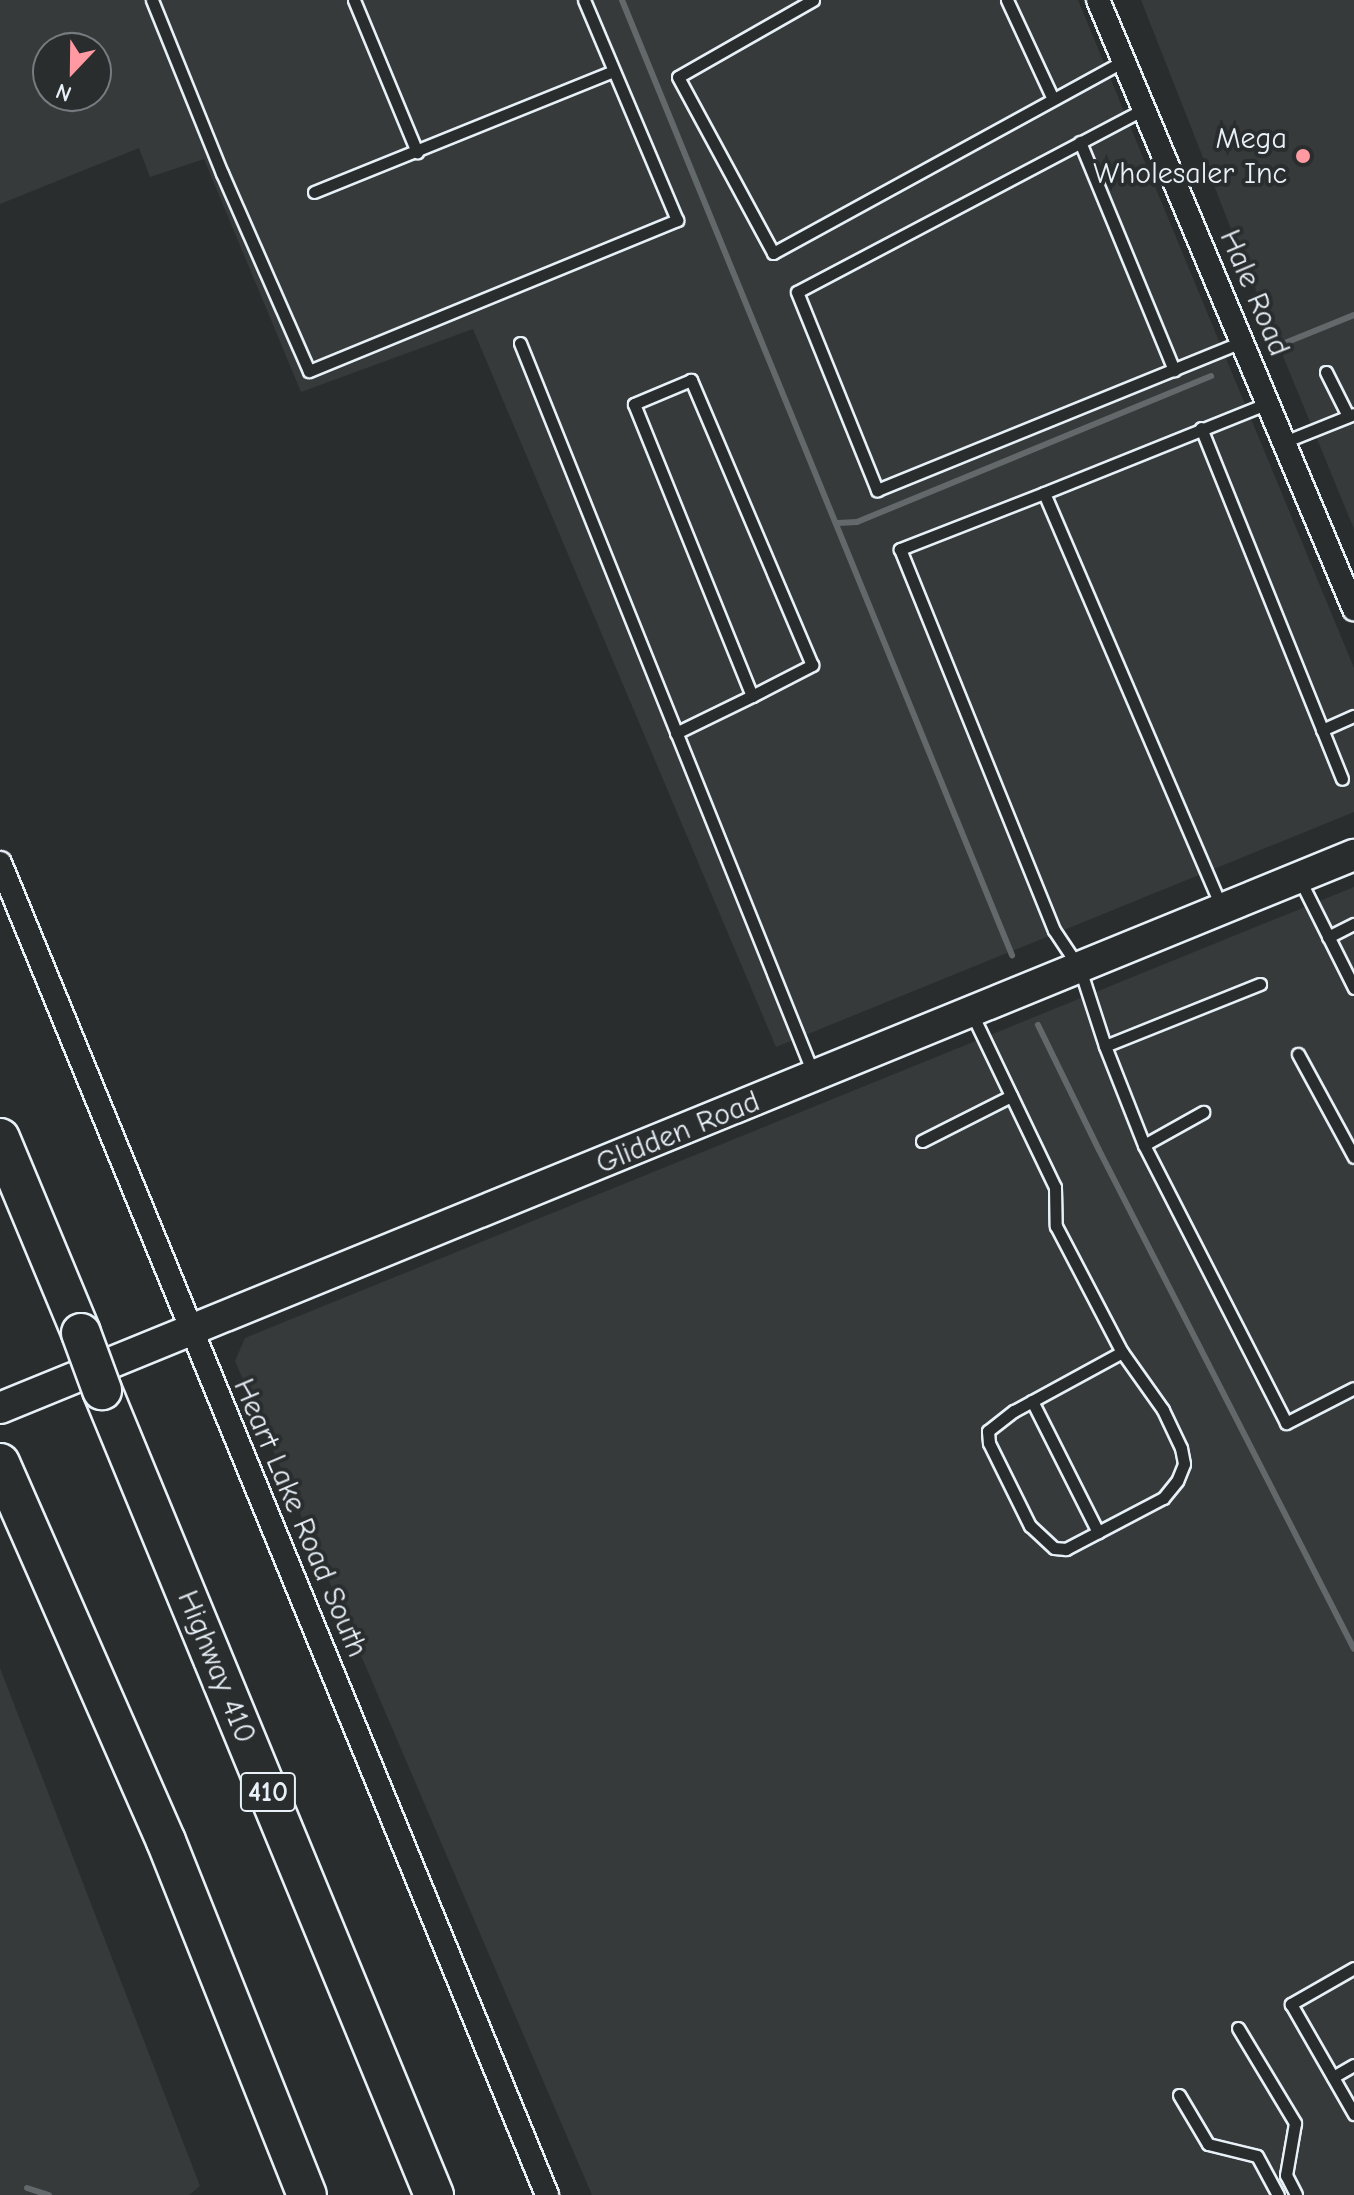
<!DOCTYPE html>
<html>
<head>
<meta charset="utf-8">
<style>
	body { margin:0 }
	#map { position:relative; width:1354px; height:2195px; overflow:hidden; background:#2a2d2e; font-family:"Comic Neue",sans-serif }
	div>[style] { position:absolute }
	.built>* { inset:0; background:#363a3b }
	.stream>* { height:6px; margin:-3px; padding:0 3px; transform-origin:3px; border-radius:3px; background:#63686b }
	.roads { filter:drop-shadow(2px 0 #e8f1f8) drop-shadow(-2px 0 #e8f1f8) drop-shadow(0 2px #e8f1f8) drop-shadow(0 -2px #e8f1f8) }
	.lane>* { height:11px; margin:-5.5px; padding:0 5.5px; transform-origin:5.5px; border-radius:5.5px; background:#2a2d2e }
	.street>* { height:22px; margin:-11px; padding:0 11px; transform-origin:11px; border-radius:11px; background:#2a2d2e }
	.secondary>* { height:30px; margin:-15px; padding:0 15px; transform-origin:15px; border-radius:15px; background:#2a2d2e }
	.highway>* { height:38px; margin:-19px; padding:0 19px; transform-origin:19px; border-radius:19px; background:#2a2d2e }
	.bridges { filter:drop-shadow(2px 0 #e8f1f8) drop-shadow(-2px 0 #e8f1f8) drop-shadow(0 2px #e8f1f8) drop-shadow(0 -2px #e8f1f8) }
	.highway-bridge>* { height:38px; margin:-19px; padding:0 19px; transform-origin:19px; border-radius:19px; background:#2a2d2e }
	.dots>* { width:22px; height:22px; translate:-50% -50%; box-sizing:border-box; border:4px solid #2a2d2e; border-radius:50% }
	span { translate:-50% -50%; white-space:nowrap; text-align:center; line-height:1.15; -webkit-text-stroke:8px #2a2d2e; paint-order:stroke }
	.shield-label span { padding:2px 6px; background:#2a2d2e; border:2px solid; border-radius:6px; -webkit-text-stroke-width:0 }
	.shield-label { font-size:28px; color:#e8f1f8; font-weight:700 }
	.poi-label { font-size:30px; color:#e8f1f8 }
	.right { translate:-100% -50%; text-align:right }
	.street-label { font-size:30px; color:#e8f1f8 }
	.north { position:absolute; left:32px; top:32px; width:80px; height:80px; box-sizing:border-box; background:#2a2d2e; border:2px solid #767b7f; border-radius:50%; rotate:202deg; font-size:22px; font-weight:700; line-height:32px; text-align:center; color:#e8f1f8 }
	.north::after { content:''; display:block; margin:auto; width:28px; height:36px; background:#ff9aa2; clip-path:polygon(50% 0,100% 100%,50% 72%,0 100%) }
</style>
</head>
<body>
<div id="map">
	<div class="built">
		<div style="clip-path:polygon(evenodd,0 0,1078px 0,1354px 668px,1354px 812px,776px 1047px,473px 329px,301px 392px,204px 159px,150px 177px,139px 148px,0 204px,0 0,48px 48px,96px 48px,96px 96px,48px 96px,48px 48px)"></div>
		<div style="clip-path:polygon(1141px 0,1354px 0,1354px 529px,1237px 244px)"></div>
		<div style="clip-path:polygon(1354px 887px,1354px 2195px,592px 2195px,235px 1361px,245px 1338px)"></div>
		<div style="clip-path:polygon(0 1668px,200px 2186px,189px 2195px,0 2195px)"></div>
	</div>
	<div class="stream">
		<div style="left:622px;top:0;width:1032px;rotate:67.79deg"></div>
		<div style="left:1275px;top:347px;width:85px;rotate:-22.1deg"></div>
		<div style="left:838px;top:523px;width:19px;rotate:-3deg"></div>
		<div style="left:857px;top:522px;width:383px;rotate:-22.4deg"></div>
		<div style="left:1038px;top:1025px;width:139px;rotate:64deg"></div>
		<div style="left:1099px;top:1150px;width:560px;rotate:62.93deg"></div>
		<div style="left:27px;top:2188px;width:23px;rotate:18deg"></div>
	</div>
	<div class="roads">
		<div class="lane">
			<div style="left:152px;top:0;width:187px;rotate:68deg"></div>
			<div style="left:222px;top:173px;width:216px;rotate:66.3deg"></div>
			<div style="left:309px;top:371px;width:398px;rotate:-22.3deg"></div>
			<div style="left:677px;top:220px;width:239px;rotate:-112.9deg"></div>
			<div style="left:354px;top:0;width:165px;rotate:67.5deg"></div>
			<div style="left:813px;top:0;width:155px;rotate:150.3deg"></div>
			<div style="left:678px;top:77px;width:200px;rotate:61.6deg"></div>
			<div style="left:773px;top:253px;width:400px;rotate:-28.7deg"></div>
			<div style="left:1007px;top:0;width:109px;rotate:65.1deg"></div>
			<div style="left:1144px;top:109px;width:392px;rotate:152.2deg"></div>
			<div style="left:797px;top:292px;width:214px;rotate:68deg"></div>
			<div style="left:877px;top:490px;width:394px;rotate:-22.1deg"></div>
			<div style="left:1080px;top:142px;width:247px;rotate:67.6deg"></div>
			<div style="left:314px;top:192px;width:323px;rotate:-22deg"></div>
			<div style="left:520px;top:343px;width:787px;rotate:68.13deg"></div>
			<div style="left:1326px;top:372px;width:49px;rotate:63.4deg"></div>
			<div style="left:1201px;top:428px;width:378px;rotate:68.1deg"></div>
			<div style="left:1284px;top:442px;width:75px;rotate:-21.8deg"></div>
			<div style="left:1044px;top:493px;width:241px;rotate:-21.9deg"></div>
			<div style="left:1322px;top:730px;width:35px;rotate:-24deg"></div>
			<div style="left:676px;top:733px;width:85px;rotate:-26deg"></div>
			<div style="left:752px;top:696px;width:68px;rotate:-27.3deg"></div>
			<div style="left:812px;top:665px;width:310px;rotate:-113deg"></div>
			<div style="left:691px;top:380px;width:62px;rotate:157.2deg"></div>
			<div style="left:634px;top:404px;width:315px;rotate:68deg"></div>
			<div style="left:1299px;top:878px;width:123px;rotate:63.4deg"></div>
			<div style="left:1221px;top:906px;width:449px;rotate:-113.2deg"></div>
			<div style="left:1044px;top:493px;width:155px;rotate:158.7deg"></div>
			<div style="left:900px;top:549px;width:411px;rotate:68deg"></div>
			<div style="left:1054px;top:930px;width:47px;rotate:56.3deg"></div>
			<div style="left:1080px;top:969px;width:81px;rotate:72deg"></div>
			<div style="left:1105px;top:1046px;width:167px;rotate:-21.8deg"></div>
			<div style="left:1328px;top:937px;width:29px;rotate:-27deg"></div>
			<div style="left:972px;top:1014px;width:192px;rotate:64.4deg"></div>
			<div style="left:1055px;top:1187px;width:39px;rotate:89deg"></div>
			<div style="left:1056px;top:1226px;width:142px;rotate:62.4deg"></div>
			<div style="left:1122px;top:1352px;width:71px;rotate:54.7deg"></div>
			<div style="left:1163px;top:1410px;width:42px;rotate:64.7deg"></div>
			<div style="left:1181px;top:1448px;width:16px;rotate:79deg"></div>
			<div style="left:1184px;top:1464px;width:18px;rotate:112deg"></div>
			<div style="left:1177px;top:1481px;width:22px;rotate:129deg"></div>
			<div style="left:1163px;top:1498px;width:110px;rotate:152.3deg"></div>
			<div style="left:1066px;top:1549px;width:12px;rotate:-175deg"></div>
			<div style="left:1054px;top:1548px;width:33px;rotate:-137deg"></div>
			<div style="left:1030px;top:1526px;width:93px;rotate:-116.3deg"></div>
			<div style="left:989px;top:1443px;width:12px;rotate:-95deg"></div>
			<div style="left:988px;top:1431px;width:33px;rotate:-38deg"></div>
			<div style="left:1014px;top:1411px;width:123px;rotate:-28.6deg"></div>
			<div style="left:1105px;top:1046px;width:106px;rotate:68.5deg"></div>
			<div style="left:1144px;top:1145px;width:312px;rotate:62.9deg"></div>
			<div style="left:1286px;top:1423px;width:76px;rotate:-27.2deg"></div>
			<div style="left:1298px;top:1054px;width:117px;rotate:61.5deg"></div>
			<div style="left:922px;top:1141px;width:100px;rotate:-26.8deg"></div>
			<div style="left:1144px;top:1145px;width:68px;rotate:-29.2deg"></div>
			<div style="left:1032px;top:1401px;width:147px;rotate:63.3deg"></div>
			<div style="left:1354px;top:1968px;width:73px;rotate:150.3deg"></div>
			<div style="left:1291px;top:2004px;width:127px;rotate:60.2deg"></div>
			<div style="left:1238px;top:2028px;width:111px;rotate:59deg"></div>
			<div style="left:1295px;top:2123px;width:53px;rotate:99.8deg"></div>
			<div style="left:1286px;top:2175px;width:22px;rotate:63deg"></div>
			<div style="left:1333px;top:2077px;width:24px;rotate:-30deg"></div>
			<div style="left:1179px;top:2095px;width:57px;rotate:59.4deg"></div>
			<div style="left:1208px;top:2144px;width:50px;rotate:13.8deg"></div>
			<div style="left:1257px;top:2156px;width:44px;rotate:61.7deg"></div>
		</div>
		<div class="street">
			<div style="left:1098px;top:0;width:661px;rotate:67.2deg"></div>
			<div style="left:0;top:863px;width:1440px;rotate:67.67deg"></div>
		</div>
		<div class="secondary">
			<div style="left:0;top:1408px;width:1463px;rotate:-22.22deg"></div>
		</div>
		<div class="highway">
			<div style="left:0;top:1138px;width:211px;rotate:67.4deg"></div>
			<div style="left:102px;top:1390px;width:871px;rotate:67.59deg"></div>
			<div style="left:0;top:1463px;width:413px;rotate:66.3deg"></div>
			<div style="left:166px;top:1841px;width:381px;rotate:68.3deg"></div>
		</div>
	</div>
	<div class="bridges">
		<div class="highway-bridge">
			<div style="left:81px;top:1333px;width:61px;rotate:69.8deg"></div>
		</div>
	</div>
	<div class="dots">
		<div style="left:1303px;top:156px;background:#ff9aa2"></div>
	</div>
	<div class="shield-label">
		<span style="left:268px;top:1792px">410</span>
	</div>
	<div class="poi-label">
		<span class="right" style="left:1287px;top:156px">Mega<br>Wholesaler Inc</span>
	</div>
	<div class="street-label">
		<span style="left:1254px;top:293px;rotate:67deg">Hale Road</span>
		<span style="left:678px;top:1133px;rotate:-22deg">Glidden Road</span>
		<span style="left:300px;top:1518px;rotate:67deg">Heart Lake Road South</span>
		<span style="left:216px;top:1667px;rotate:68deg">Highway 410</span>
	</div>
	<div class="north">N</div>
</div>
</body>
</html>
